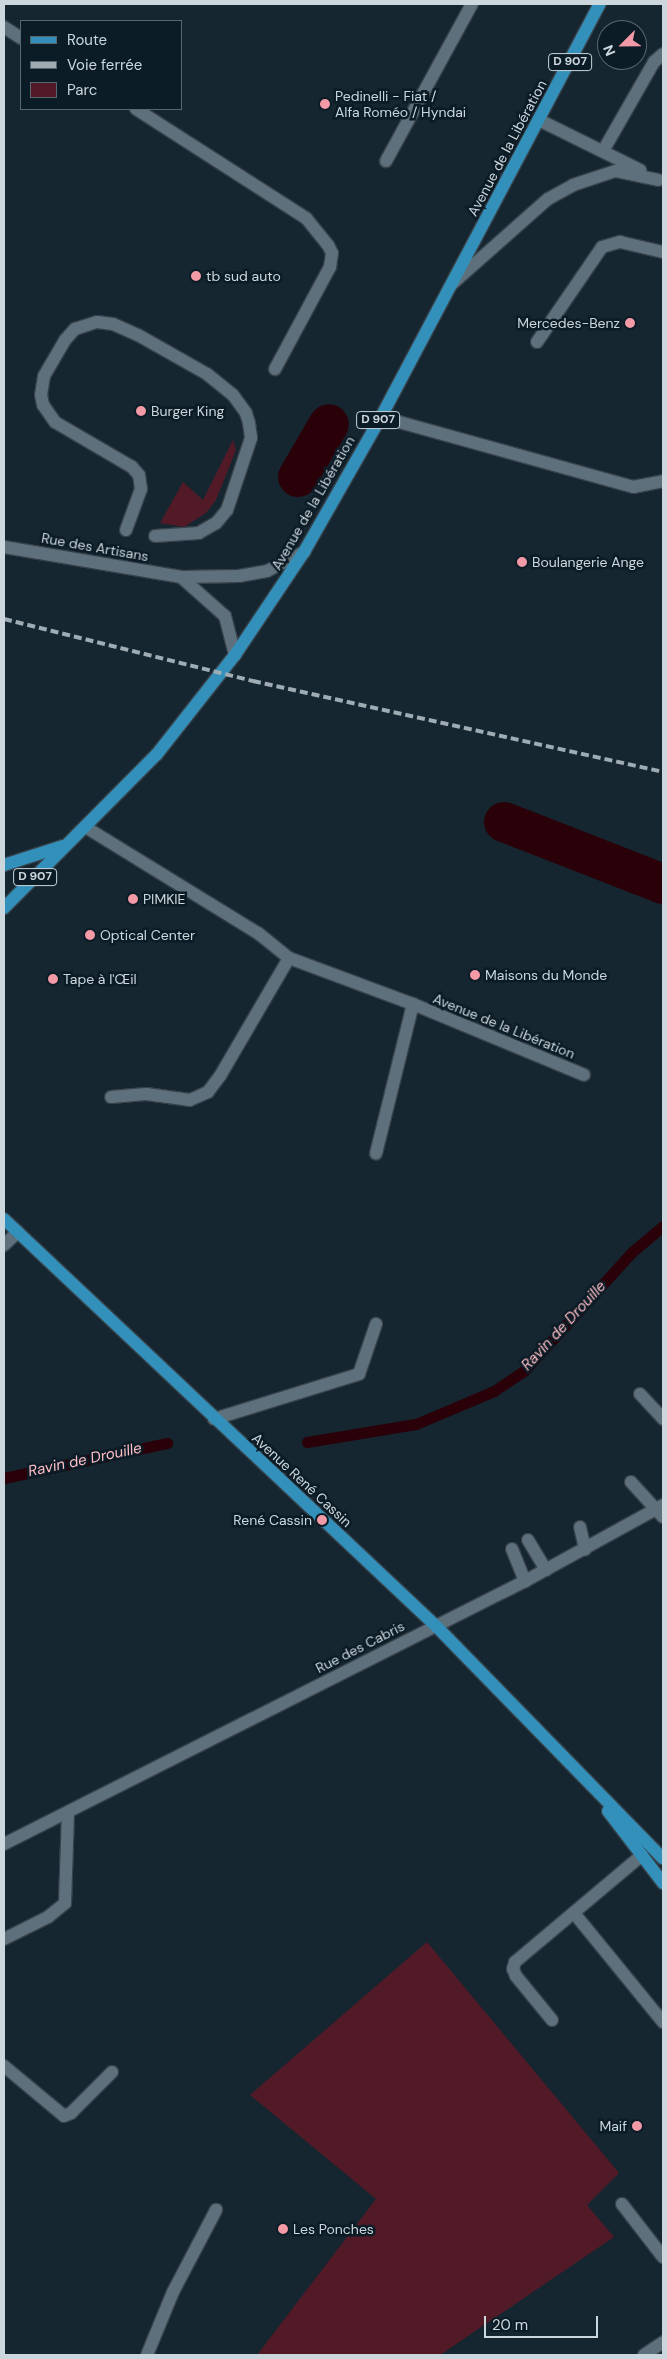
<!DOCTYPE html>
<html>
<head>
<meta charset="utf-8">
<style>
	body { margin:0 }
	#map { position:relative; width:667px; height:2359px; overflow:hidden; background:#152630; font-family:"DM Sans",sans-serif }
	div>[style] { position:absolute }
	.green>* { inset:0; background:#511a26 }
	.stream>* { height:11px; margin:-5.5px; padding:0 5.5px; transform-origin:5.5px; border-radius:5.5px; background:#2a0009 }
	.canal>* { height:40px; margin:-20px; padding:0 20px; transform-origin:20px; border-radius:20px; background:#2a0009 }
	.roads { filter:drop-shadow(1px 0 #37424a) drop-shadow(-1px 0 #37424a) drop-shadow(0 1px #37424a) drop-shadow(0 -1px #37424a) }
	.minor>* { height:12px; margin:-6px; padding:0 6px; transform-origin:6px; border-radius:6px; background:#5d707b }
	.major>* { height:12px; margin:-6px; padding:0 6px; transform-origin:6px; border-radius:6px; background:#3290bb }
	.rail>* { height:4px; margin-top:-2px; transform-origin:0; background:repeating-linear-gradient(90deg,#9facb3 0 8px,transparent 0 12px) }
	.dots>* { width:14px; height:14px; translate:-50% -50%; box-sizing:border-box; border:2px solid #0c1c26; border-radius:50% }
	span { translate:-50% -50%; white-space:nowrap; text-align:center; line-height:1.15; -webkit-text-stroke:5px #0c1c26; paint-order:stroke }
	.shield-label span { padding:1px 4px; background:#0c1c26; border:1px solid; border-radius:4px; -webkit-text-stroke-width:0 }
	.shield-label { font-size:12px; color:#ccd7dd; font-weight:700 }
	.poi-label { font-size:14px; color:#ccd7dd }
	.left { translate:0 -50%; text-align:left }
	.right { translate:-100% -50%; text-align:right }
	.street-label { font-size:14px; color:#ccd7dd }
	.water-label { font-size:15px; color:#febdc5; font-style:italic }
	.frame { position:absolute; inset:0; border:5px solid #ccd7dd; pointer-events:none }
	.legend { position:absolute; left:20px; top:20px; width:162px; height:90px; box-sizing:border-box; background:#0c1c26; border:1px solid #59676f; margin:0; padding:6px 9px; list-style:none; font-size:15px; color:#ccd7dd }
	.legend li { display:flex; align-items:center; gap:10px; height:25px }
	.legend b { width:25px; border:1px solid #59676f }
	.north { position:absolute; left:597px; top:20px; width:50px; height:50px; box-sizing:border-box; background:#0c1c26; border:1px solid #59676f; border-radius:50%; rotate:247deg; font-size:14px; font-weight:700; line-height:20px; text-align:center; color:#ccd7dd }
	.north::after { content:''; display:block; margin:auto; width:18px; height:22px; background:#f39aa7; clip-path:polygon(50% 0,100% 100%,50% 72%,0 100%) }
	.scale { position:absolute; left:484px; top:2316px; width:114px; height:22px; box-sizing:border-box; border:2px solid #ccd7dd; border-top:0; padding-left:6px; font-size:15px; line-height:18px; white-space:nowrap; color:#ccd7dd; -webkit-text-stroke:4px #0c1c26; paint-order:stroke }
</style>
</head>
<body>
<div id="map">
	<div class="green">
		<div style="clip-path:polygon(233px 440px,236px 450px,216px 500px,206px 513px,184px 527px,160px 523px,183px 482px,203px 500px)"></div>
		<div style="clip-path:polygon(427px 1942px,619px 2173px,587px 2205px,614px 2237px,440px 2355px,257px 2355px,376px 2199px,250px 2095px)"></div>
	</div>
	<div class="stream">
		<div style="left:307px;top:1442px;width:110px;rotate:-9.4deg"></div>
		<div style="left:416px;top:1424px;width:85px;rotate:-22.9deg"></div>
		<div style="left:494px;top:1391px;width:36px;rotate:-34deg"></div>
		<div style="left:524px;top:1371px;width:161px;rotate:-47.8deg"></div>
		<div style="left:632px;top:1252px;width:40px;rotate:-40deg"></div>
		<div style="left:4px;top:1478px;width:167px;rotate:-12.1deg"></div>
	</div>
	<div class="canal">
		<div style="left:298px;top:477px;width:61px;rotate:-59.7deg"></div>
		<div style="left:504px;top:822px;width:171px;rotate:21.3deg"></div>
	</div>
	<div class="roads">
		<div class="minor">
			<div style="left:4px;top:27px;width:20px;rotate:33deg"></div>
			<div style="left:136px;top:109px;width:202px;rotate:32.7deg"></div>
			<div style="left:306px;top:218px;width:35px;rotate:51deg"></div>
			<div style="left:328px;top:245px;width:9px;rotate:63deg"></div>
			<div style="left:332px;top:253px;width:14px;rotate:98deg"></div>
			<div style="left:330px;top:267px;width:116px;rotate:118.3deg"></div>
			<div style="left:539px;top:120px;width:113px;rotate:26.3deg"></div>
			<div style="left:603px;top:151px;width:103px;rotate:-60.2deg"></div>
			<div style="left:654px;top:62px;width:12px;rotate:-42deg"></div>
			<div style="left:386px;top:161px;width:179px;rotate:-61.3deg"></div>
			<div style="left:453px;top:283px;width:127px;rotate:-41.5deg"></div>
			<div style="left:548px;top:199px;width:29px;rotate:-29deg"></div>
			<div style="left:573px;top:185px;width:44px;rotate:-18.4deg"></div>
			<div style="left:615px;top:171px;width:44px;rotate:11.8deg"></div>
			<div style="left:537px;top:342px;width:115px;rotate:-55.6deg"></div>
			<div style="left:602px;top:247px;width:19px;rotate:-16deg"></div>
			<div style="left:620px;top:242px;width:44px;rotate:13.1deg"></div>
			<div style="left:381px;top:417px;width:262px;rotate:15.5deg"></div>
			<div style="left:633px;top:487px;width:31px;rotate:-11deg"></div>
			<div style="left:126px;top:530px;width:44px;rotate:-69.9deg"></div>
			<div style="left:141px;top:489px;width:14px;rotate:-98deg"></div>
			<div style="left:139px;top:475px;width:11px;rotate:-131deg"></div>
			<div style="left:132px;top:467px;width:89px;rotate:-149.7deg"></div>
			<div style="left:55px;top:422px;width:21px;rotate:-125deg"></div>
			<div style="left:43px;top:405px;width:10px;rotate:-101deg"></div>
			<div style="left:41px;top:395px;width:19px;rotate:-81deg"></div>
			<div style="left:44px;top:376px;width:42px;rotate:-59.7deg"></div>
			<div style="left:65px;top:340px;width:15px;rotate:-48deg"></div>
			<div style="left:75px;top:329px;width:23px;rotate:-18deg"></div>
			<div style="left:97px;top:322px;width:16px;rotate:7deg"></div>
			<div style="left:113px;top:324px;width:27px;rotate:24deg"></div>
			<div style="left:138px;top:335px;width:79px;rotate:29.5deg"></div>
			<div style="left:207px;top:374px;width:33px;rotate:39deg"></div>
			<div style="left:233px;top:395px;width:22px;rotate:54deg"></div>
			<div style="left:246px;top:413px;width:10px;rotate:73deg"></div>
			<div style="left:249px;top:423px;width:15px;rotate:82deg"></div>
			<div style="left:251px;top:438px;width:76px;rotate:108.4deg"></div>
			<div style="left:227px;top:510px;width:17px;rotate:130deg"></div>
			<div style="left:216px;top:523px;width:20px;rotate:150deg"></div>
			<div style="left:199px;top:533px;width:44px;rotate:176.1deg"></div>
			<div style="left:4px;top:547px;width:180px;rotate:9.6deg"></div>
			<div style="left:181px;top:577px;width:58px;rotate:-1deg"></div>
			<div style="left:239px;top:576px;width:28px;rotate:-10deg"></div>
			<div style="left:267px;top:571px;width:42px;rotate:-27.2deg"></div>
			<div style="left:181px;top:577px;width:59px;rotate:41.6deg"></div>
			<div style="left:225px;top:616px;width:40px;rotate:75.6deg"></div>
			<div style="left:87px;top:828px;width:201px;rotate:31.6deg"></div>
			<div style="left:258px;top:933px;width:40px;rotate:39deg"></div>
			<div style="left:289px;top:958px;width:137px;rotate:120.3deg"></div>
			<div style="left:220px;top:1076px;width:20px;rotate:127deg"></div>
			<div style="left:208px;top:1092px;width:20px;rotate:156deg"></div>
			<div style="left:190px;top:1100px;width:44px;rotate:-172.2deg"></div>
			<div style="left:146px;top:1094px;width:35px;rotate:175deg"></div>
			<div style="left:289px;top:958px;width:132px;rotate:20.4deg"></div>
			<div style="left:413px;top:1004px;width:154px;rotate:103.9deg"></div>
			<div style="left:413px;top:1004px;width:185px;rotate:22.5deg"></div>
			<div style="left:4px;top:1245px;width:19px;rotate:-43deg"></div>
			<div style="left:640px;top:1394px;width:34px;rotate:47deg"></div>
			<div style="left:214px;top:1419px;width:152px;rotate:-17.2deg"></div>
			<div style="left:359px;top:1374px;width:53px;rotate:-71.2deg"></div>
			<div style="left:631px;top:1482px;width:47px;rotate:47.6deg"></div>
			<div style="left:580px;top:1527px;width:23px;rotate:77deg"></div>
			<div style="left:528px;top:1540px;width:35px;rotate:59deg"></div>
			<div style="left:512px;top:1549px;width:35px;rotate:68deg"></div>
			<div style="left:4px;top:1844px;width:584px;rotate:-26.78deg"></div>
			<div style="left:525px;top:1581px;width:158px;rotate:-28.8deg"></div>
			<div style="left:574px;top:1913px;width:141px;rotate:50.8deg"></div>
			<div style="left:4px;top:1939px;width:49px;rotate:-26.6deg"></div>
			<div style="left:48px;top:1917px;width:22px;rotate:-39deg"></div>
			<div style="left:65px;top:1903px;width:91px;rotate:-88.1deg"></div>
			<div style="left:552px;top:2020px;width:57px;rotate:-129.3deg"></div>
			<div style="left:516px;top:1976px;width:8px;rotate:-113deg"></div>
			<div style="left:513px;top:1969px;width:7px;rotate:-74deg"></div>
			<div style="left:515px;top:1962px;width:166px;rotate:-40.1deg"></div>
			<div style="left:4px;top:2066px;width:78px;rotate:39.8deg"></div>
			<div style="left:64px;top:2116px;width:8px;rotate:-23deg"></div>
			<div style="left:71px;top:2113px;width:58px;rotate:-45deg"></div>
			<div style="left:622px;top:2204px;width:67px;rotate:52.3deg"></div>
			<div style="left:147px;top:2355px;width:68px;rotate:-67.6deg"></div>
			<div style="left:173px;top:2292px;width:93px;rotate:-62.3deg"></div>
			<div style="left:644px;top:2355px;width:23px;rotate:-34deg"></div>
		</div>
		<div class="major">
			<div style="left:4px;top:865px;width:62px;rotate:-17.9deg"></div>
			<div style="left:4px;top:908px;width:217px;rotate:-45.2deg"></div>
			<div style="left:157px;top:754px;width:126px;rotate:-51.8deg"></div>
			<div style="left:235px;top:655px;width:124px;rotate:-56.2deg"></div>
			<div style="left:304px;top:552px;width:155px;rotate:-60.3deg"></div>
			<div style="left:381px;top:417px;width:467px;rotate:-62.1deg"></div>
			<div style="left:4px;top:1219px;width:594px;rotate:43.29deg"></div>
			<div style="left:436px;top:1626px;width:325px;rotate:45.7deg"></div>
			<div style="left:608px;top:1811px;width:91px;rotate:52.6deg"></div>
		</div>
	</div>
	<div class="rail">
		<div style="left:4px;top:619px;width:257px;rotate:14deg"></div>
		<div style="left:253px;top:681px;width:420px;rotate:12.5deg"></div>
	</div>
	<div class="dots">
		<div style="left:325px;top:104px;background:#f39aa7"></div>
		<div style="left:196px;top:276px;background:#f39aa7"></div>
		<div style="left:630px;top:323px;background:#f39aa7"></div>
		<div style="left:141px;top:411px;background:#f39aa7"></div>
		<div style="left:522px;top:562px;background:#f39aa7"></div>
		<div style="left:133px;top:899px;background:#f39aa7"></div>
		<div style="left:90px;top:935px;background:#f39aa7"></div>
		<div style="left:475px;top:975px;background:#f39aa7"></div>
		<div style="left:53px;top:979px;background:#f39aa7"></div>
		<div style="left:322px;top:1520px;background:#f39aa7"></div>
		<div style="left:637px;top:2126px;background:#f39aa7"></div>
		<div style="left:283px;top:2229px;background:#f39aa7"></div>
	</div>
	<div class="shield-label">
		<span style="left:570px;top:62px">D 907</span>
		<span style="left:378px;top:420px">D 907</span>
		<span style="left:35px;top:877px">D 907</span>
	</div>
	<div class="poi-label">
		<span class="left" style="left:335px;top:104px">Pedinelli - Fiat /<br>Alfa Roméo / Hyndai</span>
		<span class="left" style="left:206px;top:276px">tb sud auto</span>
		<span class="right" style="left:620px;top:323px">Mercedes-Benz</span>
		<span class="left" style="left:151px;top:411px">Burger King</span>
		<span class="left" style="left:532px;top:562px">Boulangerie Ange</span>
		<span class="left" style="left:143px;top:899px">PIMKIE</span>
		<span class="left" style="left:100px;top:935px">Optical Center</span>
		<span class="left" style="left:485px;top:975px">Maisons du Monde</span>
		<span class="left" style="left:63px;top:979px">Tape à l'Œil</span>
		<span class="right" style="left:312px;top:1520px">René Cassin</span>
		<span class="right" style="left:627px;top:2126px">Maif</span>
		<span class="left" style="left:293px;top:2229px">Les Ponches</span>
	</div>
	<div class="street-label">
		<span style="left:507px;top:148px;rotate:-62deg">Avenue de la Libération</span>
		<span style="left:313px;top:503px;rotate:-60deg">Avenue de la Libération</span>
		<span style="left:95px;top:547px;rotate:10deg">Rue des Artisans</span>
		<span style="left:504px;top:1026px;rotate:22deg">Avenue de la Libération</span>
		<span style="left:302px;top:1480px;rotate:43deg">Avenue René Cassin</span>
		<span style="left:360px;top:1647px;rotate:-27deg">Rue des Cabris</span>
	</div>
	<div class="water-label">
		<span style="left:564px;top:1326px;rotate:-47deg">Ravin de Drouille</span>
		<span style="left:85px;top:1460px;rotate:-12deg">Ravin de Drouille</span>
	</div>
	<div class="frame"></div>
	<ul class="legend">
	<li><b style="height:6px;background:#3290bb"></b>Route</li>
	<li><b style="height:6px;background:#9facb3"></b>Voie ferrée</li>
	<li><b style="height:14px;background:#511a26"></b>Parc</li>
	</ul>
	<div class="north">N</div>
	<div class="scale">20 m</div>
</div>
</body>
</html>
